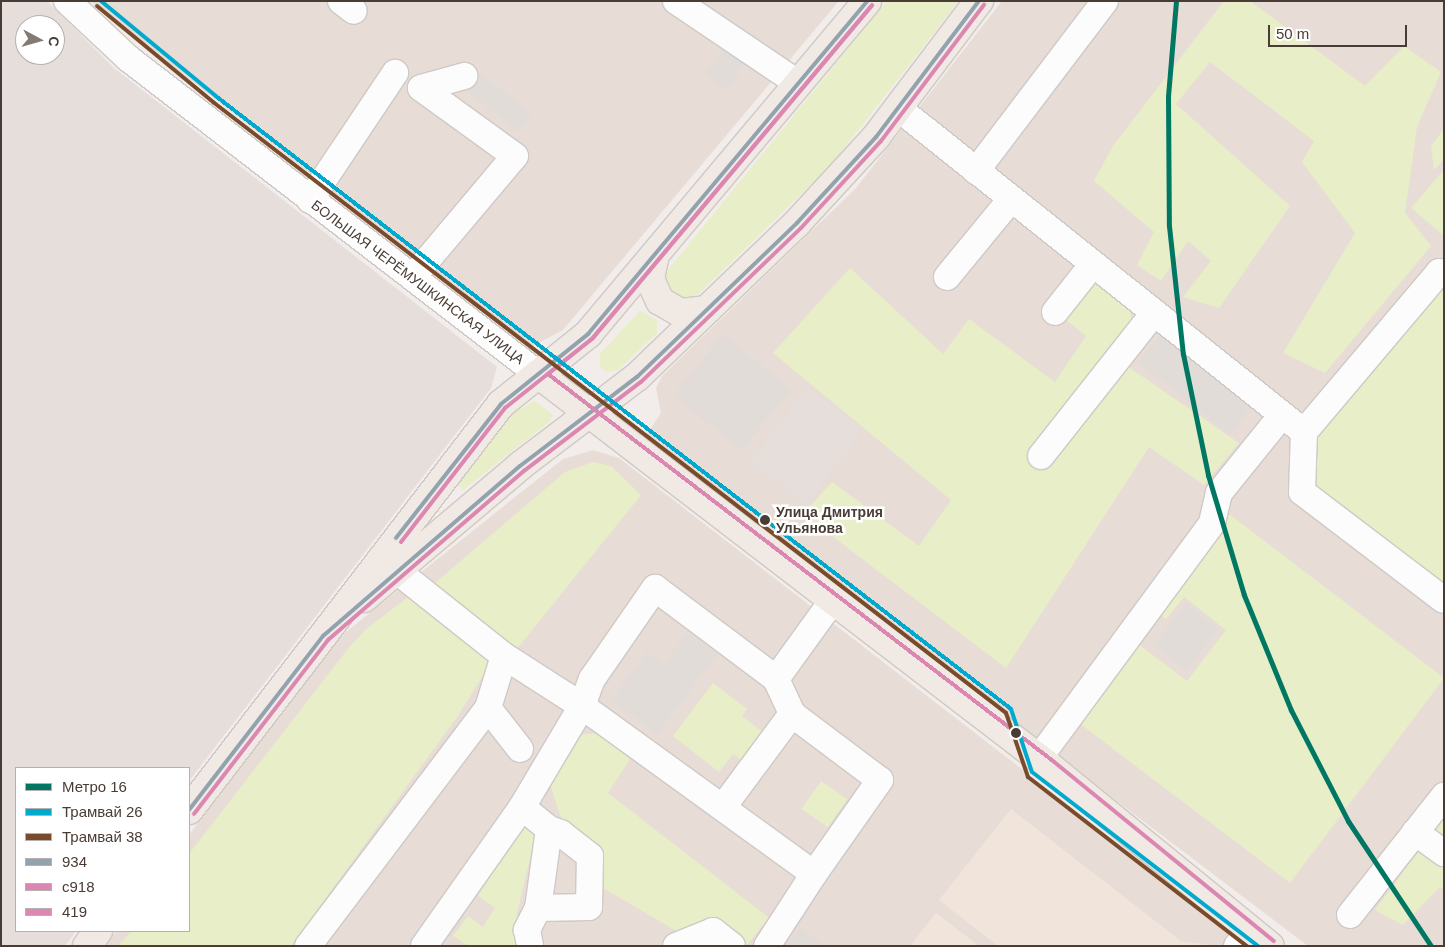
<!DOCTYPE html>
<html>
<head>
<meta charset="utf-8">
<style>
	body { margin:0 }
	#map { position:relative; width:1445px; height:947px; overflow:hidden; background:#f2edea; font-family:Helvetica,sans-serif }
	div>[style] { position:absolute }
	.residential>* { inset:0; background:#e7ddd6 }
	.industrial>* { inset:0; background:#e5dedb; transform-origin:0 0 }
	.education>* { inset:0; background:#f1e5db }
	.green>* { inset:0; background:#e8eec7; transform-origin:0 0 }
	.parking>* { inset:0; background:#e1dcd8; transform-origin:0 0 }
	.roads { filter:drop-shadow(1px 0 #cec9c6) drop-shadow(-1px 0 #cec9c6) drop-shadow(0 1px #cec9c6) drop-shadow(0 -1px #cec9c6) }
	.minor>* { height:26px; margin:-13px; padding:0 13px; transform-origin:13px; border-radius:13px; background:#fdfcfc }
	.major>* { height:28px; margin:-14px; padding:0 14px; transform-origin:14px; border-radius:14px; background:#f1eae4 }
	.bus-1>* { height:4px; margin:-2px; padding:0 2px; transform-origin:2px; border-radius:2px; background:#92a2ae }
	.bus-2>* { height:4px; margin:-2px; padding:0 2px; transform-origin:2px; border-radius:2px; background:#db87b2 }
	.bus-3>* { height:4px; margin:-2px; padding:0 2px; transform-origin:2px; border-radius:2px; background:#db87b2 }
	.tram-1>* { height:4px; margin:-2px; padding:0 2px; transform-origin:2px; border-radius:2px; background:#00a9ce }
	.tram-2>* { height:4px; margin:-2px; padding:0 2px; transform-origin:2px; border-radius:2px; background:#7a4b2a }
	.metro-1>* { height:5px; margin:-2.5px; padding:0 2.5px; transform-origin:2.5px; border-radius:2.5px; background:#007763 }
	.dots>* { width:14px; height:14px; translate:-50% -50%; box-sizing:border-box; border:2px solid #fff; border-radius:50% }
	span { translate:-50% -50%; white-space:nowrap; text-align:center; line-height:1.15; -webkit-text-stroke:5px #fff; paint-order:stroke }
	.street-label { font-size:14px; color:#493c34 }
	.stop-label { font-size:14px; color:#493c34; font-weight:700 }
	.left { translate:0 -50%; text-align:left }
	.frame { position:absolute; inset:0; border:2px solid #493c34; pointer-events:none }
	.legend { position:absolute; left:15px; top:767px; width:175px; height:165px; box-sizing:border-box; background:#fff; border:1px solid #b6b1ae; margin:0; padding:6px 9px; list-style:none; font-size:15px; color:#493c34 }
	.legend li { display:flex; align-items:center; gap:10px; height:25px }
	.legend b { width:25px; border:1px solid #b6b1ae }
	.north { position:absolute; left:15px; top:15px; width:50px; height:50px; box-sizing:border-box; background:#fff; border:1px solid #b6b1ae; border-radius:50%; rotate:96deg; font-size:14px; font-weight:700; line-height:20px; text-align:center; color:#493c34 }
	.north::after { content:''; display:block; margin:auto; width:18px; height:22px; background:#847a74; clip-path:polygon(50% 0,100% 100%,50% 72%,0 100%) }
	.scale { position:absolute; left:1268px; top:25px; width:139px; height:22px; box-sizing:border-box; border:2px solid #493c34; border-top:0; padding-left:6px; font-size:15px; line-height:18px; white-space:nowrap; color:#493c34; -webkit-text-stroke:4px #fff; paint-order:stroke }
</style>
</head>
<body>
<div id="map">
	<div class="residential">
		<div style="clip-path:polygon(90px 1px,839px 1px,563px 330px,531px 347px)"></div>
		<div style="clip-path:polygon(1002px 1px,1444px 1px,1444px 946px,1308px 946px,642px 441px,661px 413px,656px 388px,662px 376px,856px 188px)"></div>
		<div style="clip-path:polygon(593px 450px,619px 458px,1251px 946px,106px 946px,116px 931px,189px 931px,189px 835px,318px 663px,346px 632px,563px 459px)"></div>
	</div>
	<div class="industrial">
		<div style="clip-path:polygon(evenodd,1px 1px,47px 1px,114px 68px,497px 367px,491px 388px,189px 781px,189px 768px,16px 768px,16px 931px,76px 931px,65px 946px,1px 946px,1px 1px,25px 25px,55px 25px,55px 55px,25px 55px,25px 25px)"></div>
		<div style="left:807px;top:387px;width:70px;height:94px;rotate:37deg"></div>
	</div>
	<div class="education">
		<div style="clip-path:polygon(1011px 809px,1181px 941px,1210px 945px,998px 946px,939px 900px)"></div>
		<div style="clip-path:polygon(936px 913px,979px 946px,910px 946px)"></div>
	</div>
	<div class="green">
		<div style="clip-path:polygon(887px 1px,959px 1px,831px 165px,687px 305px,659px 281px)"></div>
		<div style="clip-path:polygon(1224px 1px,1250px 1px,1365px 86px,1404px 46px,1441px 72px,1417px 127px,1405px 213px,1431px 246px,1325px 373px,1283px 353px,1355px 233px,1302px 162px,1314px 141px,1210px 62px,1176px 104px,1290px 206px,1219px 308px,1183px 297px,1211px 261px,1188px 241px,1161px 281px,1137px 265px,1154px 232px,1094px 181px,1113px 146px)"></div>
		<div style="clip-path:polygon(1444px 129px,1444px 159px,1434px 170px,1431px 146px)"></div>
		<div style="clip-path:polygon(1444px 170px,1444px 236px,1411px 208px)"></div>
		<div style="clip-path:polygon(850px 268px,943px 354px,969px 319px,1055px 382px,1086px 336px,1064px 318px,1093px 278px,1131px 308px,1130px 368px,1239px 443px,1204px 485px,1149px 447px,1006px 668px,803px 514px,832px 482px,919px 546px,951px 500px,773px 353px)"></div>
		<div style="clip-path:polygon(1444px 281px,1444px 591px,1307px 488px,1308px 436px)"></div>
		<div style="clip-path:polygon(640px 311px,657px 320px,657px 333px,618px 370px,606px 372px,600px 367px,600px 354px)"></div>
		<div style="clip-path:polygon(535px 401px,553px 415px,549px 422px,463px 490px,456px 484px,513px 413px)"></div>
		<div style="clip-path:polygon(593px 462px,611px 466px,641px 495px,512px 655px,429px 588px,565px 472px)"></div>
		<div style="clip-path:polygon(1229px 514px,1444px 678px,1290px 883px,1079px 723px,1138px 644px,1187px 681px,1226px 630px,1184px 597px,1166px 619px,1156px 611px)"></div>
		<div style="clip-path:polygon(411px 595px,494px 658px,457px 717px,291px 946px,118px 946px,132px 931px,189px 931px,189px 854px,347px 650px,365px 630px)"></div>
		<div style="clip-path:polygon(713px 683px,747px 709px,742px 716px,764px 733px,742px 761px,733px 754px,719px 772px,673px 736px)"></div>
		<div style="clip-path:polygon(598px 733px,630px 759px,608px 793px,769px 918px,746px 946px,702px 946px,605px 889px,583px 894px,582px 854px,563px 823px,548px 778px,568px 736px)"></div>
		<div style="left:821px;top:781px;width:32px;height:34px;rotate:35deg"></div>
		<div style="clip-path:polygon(1444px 817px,1444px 889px,1440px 887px,1403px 925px,1375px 910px)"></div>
		<div style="clip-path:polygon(525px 826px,534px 831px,535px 838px,517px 913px,521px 946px,468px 946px,453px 936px,468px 916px,483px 927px,495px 908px,478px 896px,514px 835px)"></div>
	</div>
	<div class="parking">
		<div style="left:723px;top:47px;width:27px;height:33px;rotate:33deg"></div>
		<div style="left:481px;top:73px;width:65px;height:23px;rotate:39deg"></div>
		<div style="left:1168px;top:325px;width:116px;height:48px;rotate:38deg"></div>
		<div style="left:723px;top:334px;width:88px;height:79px;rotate:39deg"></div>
		<div style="left:1186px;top:604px;width:41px;height:52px;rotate:38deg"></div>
		<div style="clip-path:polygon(688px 632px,718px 654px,657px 735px,611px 700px,647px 652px,663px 664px)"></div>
		<div style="clip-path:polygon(801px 927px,824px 946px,786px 946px)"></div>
	</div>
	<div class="roads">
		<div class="minor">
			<div style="left:67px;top:1px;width:85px;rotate:43.1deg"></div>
			<div style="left:129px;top:59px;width:516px;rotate:37.6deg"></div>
			<div style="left:341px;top:1px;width:16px;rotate:38deg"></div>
			<div style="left:676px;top:1px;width:148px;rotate:34deg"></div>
			<div style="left:898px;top:108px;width:519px;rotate:38.59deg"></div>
			<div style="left:1304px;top:432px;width:60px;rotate:91.9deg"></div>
			<div style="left:1302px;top:492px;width:178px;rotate:37.3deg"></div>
			<div style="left:976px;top:171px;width:213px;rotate:-52.8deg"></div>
			<div style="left:310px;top:200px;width:153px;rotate:-56.2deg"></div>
			<div style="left:413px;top:277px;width:158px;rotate:-49.9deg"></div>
			<div style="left:515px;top:156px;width:116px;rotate:-144.1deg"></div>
			<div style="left:421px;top:88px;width:45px;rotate:-15.6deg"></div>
			<div style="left:947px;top:277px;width:101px;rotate:-50.6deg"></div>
			<div style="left:1055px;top:312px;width:61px;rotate:-51.6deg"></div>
			<div style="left:1304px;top:432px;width:209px;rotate:-49.8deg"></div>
			<div style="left:1439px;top:272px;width:6px;rotate:31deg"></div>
			<div style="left:1041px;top:456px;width:182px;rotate:-51.7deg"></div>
			<div style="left:776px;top:679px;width:38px;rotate:65deg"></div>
			<div style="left:792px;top:714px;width:110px;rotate:36.9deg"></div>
			<div style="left:880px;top:780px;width:115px;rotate:125.1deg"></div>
			<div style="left:488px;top:708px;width:52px;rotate:52deg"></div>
			<div style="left:1039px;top:758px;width:292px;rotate:-53.6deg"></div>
			<div style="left:1212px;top:523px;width:31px;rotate:-77deg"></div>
			<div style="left:1219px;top:493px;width:100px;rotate:-51.1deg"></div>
			<div style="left:522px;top:807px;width:35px;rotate:39deg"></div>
			<div style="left:549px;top:829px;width:80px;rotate:97.9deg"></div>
			<div style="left:538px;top:908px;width:25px;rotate:117deg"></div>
			<div style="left:527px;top:930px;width:16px;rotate:79deg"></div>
			<div style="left:723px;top:807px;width:116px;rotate:-53.4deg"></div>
			<div style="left:1415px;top:832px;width:36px;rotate:36deg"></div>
			<div style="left:538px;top:908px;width:51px;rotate:-1.1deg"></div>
			<div style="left:589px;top:907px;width:51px;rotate:-88.9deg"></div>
			<div style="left:590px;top:856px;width:37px;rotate:-142deg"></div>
			<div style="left:561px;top:833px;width:13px;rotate:-162deg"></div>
			<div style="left:1350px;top:915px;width:152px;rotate:-51.7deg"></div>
			<div style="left:308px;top:946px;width:298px;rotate:-52.9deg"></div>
			<div style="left:488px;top:708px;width:54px;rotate:-72.9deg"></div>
			<div style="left:504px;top:656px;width:137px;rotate:-141.5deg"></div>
			<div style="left:424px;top:946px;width:170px;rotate:-54.8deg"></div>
			<div style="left:522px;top:807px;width:117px;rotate:-59.3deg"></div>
			<div style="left:582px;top:706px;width:93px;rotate:-147.3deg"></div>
			<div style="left:676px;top:946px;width:40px;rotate:-22deg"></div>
			<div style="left:713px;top:931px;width:24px;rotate:38deg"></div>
			<div style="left:767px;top:946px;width:86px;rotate:-56.9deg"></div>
			<div style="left:814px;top:874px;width:286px;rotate:-144.1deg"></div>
			<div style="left:582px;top:706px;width:29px;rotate:-70deg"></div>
			<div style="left:592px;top:679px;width:111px;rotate:-55.3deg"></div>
			<div style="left:655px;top:588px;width:151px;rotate:36.9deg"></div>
			<div style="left:776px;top:679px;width:97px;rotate:-54.2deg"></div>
			<div style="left:1237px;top:946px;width:20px;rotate:-53deg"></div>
		</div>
		<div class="major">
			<div style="left:655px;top:255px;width:25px;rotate:102deg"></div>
			<div style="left:650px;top:279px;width:24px;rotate:66deg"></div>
			<div style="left:660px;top:301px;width:24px;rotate:30deg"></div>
			<div style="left:681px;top:313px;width:24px;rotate:-7deg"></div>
			<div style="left:538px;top:374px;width:644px;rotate:37.49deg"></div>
			<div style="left:1049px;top:766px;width:285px;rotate:39.2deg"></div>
			<div style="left:364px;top:598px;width:204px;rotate:-40.2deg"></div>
			<div style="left:520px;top:466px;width:147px;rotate:-37.3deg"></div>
			<div style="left:637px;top:377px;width:222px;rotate:-43.9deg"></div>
			<div style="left:797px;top:223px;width:117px;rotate:-47.4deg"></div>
			<div style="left:876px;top:137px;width:171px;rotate:-52.9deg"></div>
			<div style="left:189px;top:810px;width:512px;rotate:-52.46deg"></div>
			<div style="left:501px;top:404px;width:112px;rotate:-38.8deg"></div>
			<div style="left:588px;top:334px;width:434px;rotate:-50deg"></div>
			<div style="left:87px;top:946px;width:19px;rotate:-54deg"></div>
		</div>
	</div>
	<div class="bus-1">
		<div style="left:396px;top:538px;width:170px;rotate:-51.9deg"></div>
		<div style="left:501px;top:404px;width:112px;rotate:-38.8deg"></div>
		<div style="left:588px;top:334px;width:434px;rotate:-50deg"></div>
		<div style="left:189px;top:810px;width:220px;rotate:-52.4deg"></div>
		<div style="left:323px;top:636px;width:260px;rotate:-40.8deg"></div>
		<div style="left:520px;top:466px;width:147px;rotate:-37.3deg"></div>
		<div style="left:637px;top:377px;width:222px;rotate:-43.9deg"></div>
		<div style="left:797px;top:223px;width:117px;rotate:-47.4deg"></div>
		<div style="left:876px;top:137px;width:171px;rotate:-52.9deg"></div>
	</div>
	<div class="bus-2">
		<div style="left:401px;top:542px;width:170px;rotate:-52.2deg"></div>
		<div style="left:505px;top:408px;width:112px;rotate:-38.5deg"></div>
		<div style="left:593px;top:338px;width:434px;rotate:-50deg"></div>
		<div style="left:194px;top:814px;width:220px;rotate:-52.4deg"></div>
		<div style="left:328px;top:640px;width:259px;rotate:-40.8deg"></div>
		<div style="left:524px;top:471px;width:147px;rotate:-37.3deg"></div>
		<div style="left:641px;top:382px;width:222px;rotate:-43.9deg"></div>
		<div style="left:801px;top:228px;width:118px;rotate:-47.4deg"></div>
		<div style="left:881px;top:141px;width:171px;rotate:-52.9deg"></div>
	</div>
	<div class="bus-3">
		<div style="left:872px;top:5px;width:434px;rotate:130deg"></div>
		<div style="left:593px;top:338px;width:58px;rotate:141.3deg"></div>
		<div style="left:548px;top:374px;width:636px;rotate:37.46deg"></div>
		<div style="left:1053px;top:761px;width:285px;rotate:39.2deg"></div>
	</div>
	<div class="tram-1">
		<div style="left:101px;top:1px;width:151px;rotate:39.6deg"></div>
		<div style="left:217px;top:97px;width:1002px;rotate:37.62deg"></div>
		<div style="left:1011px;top:709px;width:66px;rotate:71.6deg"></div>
		<div style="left:1032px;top:772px;width:285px;rotate:37.6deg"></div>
	</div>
	<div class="tram-2">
		<div style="left:97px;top:6px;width:151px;rotate:39.6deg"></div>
		<div style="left:213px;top:102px;width:1001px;rotate:37.61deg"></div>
		<div style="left:1006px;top:713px;width:68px;rotate:71deg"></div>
		<div style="left:1028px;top:777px;width:277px;rotate:37.7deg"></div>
	</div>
	<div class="metro-1">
		<div style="left:1176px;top:1px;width:96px;rotate:94.8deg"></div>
		<div style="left:1168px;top:97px;width:129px;rotate:89.6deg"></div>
		<div style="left:1169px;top:226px;width:129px;rotate:83.8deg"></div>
		<div style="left:1183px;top:354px;width:124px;rotate:78.3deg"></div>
		<div style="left:1208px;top:475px;width:125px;rotate:73.3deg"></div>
		<div style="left:1244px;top:595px;width:124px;rotate:67.8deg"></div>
		<div style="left:1291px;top:710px;width:125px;rotate:62.8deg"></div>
		<div style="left:1348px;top:821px;width:150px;rotate:56.4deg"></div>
	</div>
	<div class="dots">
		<div style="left:765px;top:520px;background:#493c34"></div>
		<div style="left:1016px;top:733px;background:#493c34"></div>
	</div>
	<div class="street-label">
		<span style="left:418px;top:282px;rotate:37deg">БОЛЬШАЯ ЧЕРЁМУШКИНСКАЯ УЛИЦА</span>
	</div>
	<div class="stop-label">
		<span class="left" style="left:776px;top:520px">Улица Дмитрия<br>Ульянова</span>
	</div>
	<div class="frame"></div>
	<ul class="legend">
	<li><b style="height:6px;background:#007763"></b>Метро 16</li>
	<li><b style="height:6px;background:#00a9ce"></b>Трамвай 26</li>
	<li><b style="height:6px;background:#7a4b2a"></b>Трамвай 38</li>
	<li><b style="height:6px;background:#92a2ae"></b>934</li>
	<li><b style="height:6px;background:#db87b2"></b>с918</li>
	<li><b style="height:6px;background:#db87b2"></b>419</li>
	</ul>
	<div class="north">С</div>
	<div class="scale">50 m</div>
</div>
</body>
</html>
